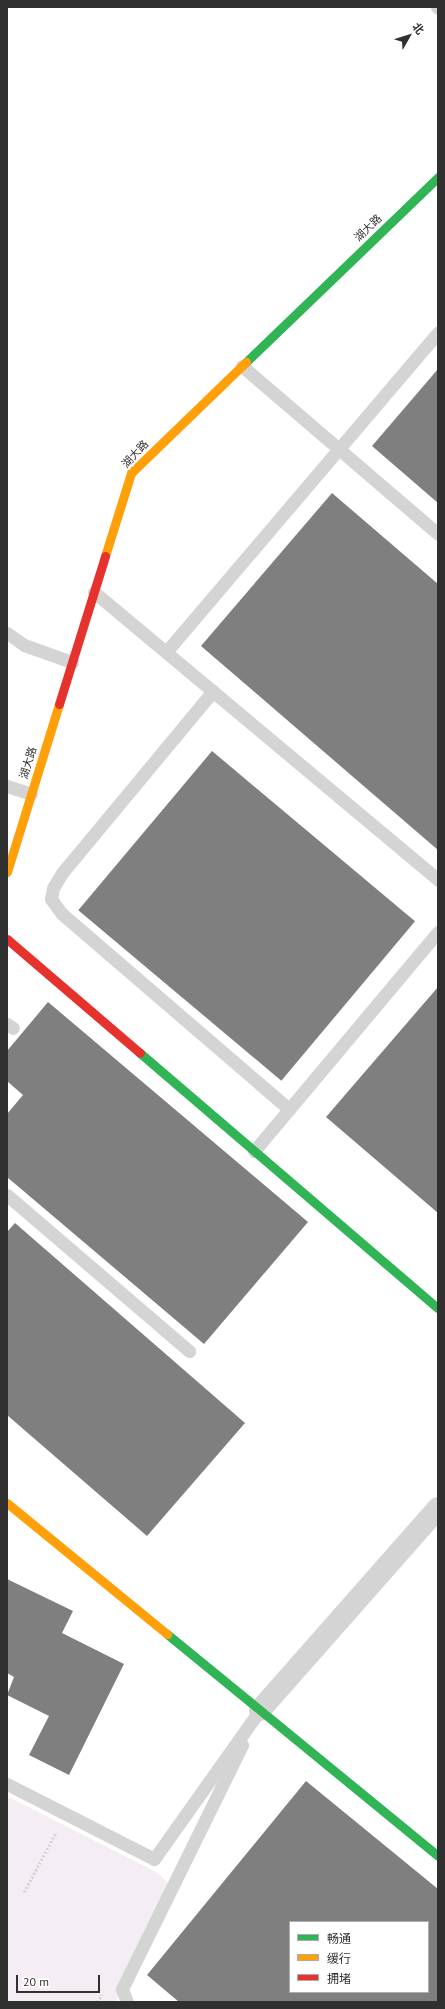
<!DOCTYPE html>
<html>
<head>
<meta charset="utf-8">
<style>
	body { margin:0 }
	#map { position:relative; width:445px; height:2009px; overflow:hidden; background:#fff; font-family:"PT Sans","Noto Sans SC",sans-serif }
	div>[style] { position:absolute }
	.green>* { inset:0; background:#f5edf4 }
	.building>* { inset:0; background:#7f7f7f; transform-origin:0 0 }
	.path>* { height:2.5px; margin-top:-1.25px; transform-origin:0; background:repeating-linear-gradient(90deg,#d4d4d4 0 2px,transparent 0 4px) }
	.lane>* { height:13px; margin:-6.5px; padding:0 6.5px; transform-origin:6.5px; border-radius:6.5px; background:#d4d4d4 }
	.street>* { height:22px; margin:-11px; padding:0 11px; transform-origin:11px; border-radius:11px; background:#d4d4d4 }
	.fast>* { height:9px; margin:-4.5px; padding:0 4.5px; transform-origin:4.5px; border-radius:4.5px; background:#30b455 }
	.slow>* { height:9px; margin:-4.5px; padding:0 4.5px; transform-origin:4.5px; border-radius:4.5px; background:#ff9f0a }
	.jam>* { height:9px; margin:-4.5px; padding:0 4.5px; transform-origin:4.5px; border-radius:4.5px; background:#e5322d }
	span { translate:-50% -50%; white-space:nowrap; text-align:center; line-height:1.15; -webkit-text-stroke:4px #fff; paint-order:stroke }
	.street-label { font-size:11px; color:#303030 }
	.frame { position:absolute; inset:0; border:8px solid #303030; pointer-events:none }
	.legend { position:absolute; left:289px; top:1921px; width:140px; height:72px; box-sizing:border-box; background:#fff; border:1px solid #acacac; margin:0; padding:5px 7px; list-style:none; font-size:12px; color:#303030 }
	.legend li { display:flex; align-items:center; gap:8px; height:20px }
	.legend b { width:20px; border:1px solid #acacac }
	.north { position:absolute; left:389px; top:16px; width:40px; height:40px; -webkit-text-stroke:3px #fff; paint-order:stroke; rotate:51deg; font-size:11px; font-weight:700; line-height:16px; text-align:center; color:#303030 }
	.north::after { content:''; display:block; margin:auto; width:14px; height:18px; background:#303030; clip-path:polygon(50% 0,100% 100%,50% 72%,0 100%) }
	.scale { position:absolute; left:16px; top:1975px; width:84px; height:18px; box-sizing:border-box; border:2px solid #303030; border-top:0; padding-left:5px; font-size:12px; line-height:14px; white-space:nowrap; color:#303030; -webkit-text-stroke:3px #fff; paint-order:stroke }
</style>
</head>
<body>
<div id="map">
	<div class="green">
		<div style="clip-path:polygon(7px 1796px,158px 1873px,172px 1887px,116px 2002px,7px 2002px)"></div>
	</div>
	<div class="building">
		<div style="clip-path:polygon(438px 369px,438px 503px,372px 446px)"></div>
		<div style="clip-path:polygon(332px 493px,438px 584px,438px 850px,201px 646px)"></div>
		<div style="left:212px;top:751px;width:265px;height:208px;rotate:40deg"></div>
		<div style="clip-path:polygon(438px 987px,438px 1213px,326px 1117px)"></div>
		<div style="clip-path:polygon(48px 1002px,308px 1222px,204px 1344px,7px 1177px,7px 1114px,23px 1095px,7px 1081px,7px 1051px)"></div>
		<div style="clip-path:polygon(15px 1223px,245px 1423px,147px 1536px,7px 1415px,7px 1232px)"></div>
		<div style="clip-path:polygon(7px 1579px,73px 1611px,62px 1633px,124px 1664px,69px 1775px,29px 1755px,49px 1716px,7px 1695px,14px 1677px,7px 1673px)"></div>
		<div style="clip-path:polygon(evenodd,306px 1781px,438px 1889px,438px 2002px,179px 2002px,147px 1975px,306px 1781px,290px 1922px,428px 1922px,428px 1992px,290px 1992px,290px 1922px)"></div>
	</div>
	<div class="path">
		<div style="left:24px;top:1892px;width:68px;rotate:-61.9deg"></div>
		<div style="left:97px;top:2002px;width:9px;rotate:-58deg"></div>
	</div>
	<div class="lane">
		<div style="left:437px;top:7px;width:1px;rotate:45deg"></div>
		<div style="left:242px;top:366px;width:258px;rotate:40.6deg"></div>
		<div style="left:94px;top:592px;width:449px;rotate:39.9deg"></div>
		<div style="left:7px;top:633px;width:21px;rotate:35deg"></div>
		<div style="left:24px;top:645px;width:51px;rotate:19.5deg"></div>
		<div style="left:166px;top:652px;width:420px;rotate:-49.6deg"></div>
		<div style="left:213px;top:691px;width:236px;rotate:129.7deg"></div>
		<div style="left:62px;top:873px;width:17px;rotate:121deg"></div>
		<div style="left:53px;top:888px;width:11px;rotate:100deg"></div>
		<div style="left:51px;top:899px;width:17px;rotate:54deg"></div>
		<div style="left:61px;top:913px;width:301px;rotate:40.7deg"></div>
		<div style="left:7px;top:786px;width:25px;rotate:18deg"></div>
		<div style="left:7px;top:1024px;width:7px;rotate:34deg"></div>
		<div style="left:254px;top:1151px;width:286px;rotate:-50deg"></div>
		<div style="left:7px;top:1195px;width:240px;rotate:40.6deg"></div>
		<div style="left:7px;top:1784px;width:165px;rotate:27deg"></div>
		<div style="left:154px;top:1859px;width:183px;rotate:-54.6deg"></div>
		<div style="left:127px;top:2002px;width:14px;rotate:-111deg"></div>
		<div style="left:122px;top:1989px;width:272px;rotate:-63.8deg"></div>
	</div>
	<div class="street">
		<div style="left:260px;top:1710px;width:269px;rotate:-48.6deg"></div>
	</div>
	<div class="fast">
		<div style="left:246px;top:362px;width:267px;rotate:-43.9deg"></div>
		<div style="left:140px;top:1053px;width:392px;rotate:40.6deg"></div>
		<div style="left:167px;top:1634px;width:350px;rotate:39.3deg"></div>
	</div>
	<div class="slow">
		<div style="left:105px;top:556px;width:87px;rotate:-72.6deg"></div>
		<div style="left:131px;top:473px;width:160px;rotate:-44deg"></div>
		<div style="left:7px;top:872px;width:176px;rotate:-72.8deg"></div>
		<div style="left:7px;top:1503px;width:207px;rotate:39.3deg"></div>
	</div>
	<div class="jam">
		<div style="left:59px;top:704px;width:155px;rotate:-72.7deg"></div>
		<div style="left:7px;top:939px;width:175px;rotate:40.6deg"></div>
	</div>
	<div class="street-label">
		<span style="left:368px;top:228px;rotate:-44deg">湖大路</span>
		<span style="left:135px;top:454px;rotate:-47deg">湖大路</span>
		<span style="left:28px;top:763px;rotate:-73deg">湖大路</span>
	</div>
	<div class="frame"></div>
	<ul class="legend">
	<li><b style="height:5px;background:#30b455"></b>畅通</li>
	<li><b style="height:5px;background:#ff9f0a"></b>缓行</li>
	<li><b style="height:5px;background:#e5322d"></b>拥堵</li>
	</ul>
	<div class="north">北</div>
	<div class="scale">20 m</div>
</div>
</body>
</html>
